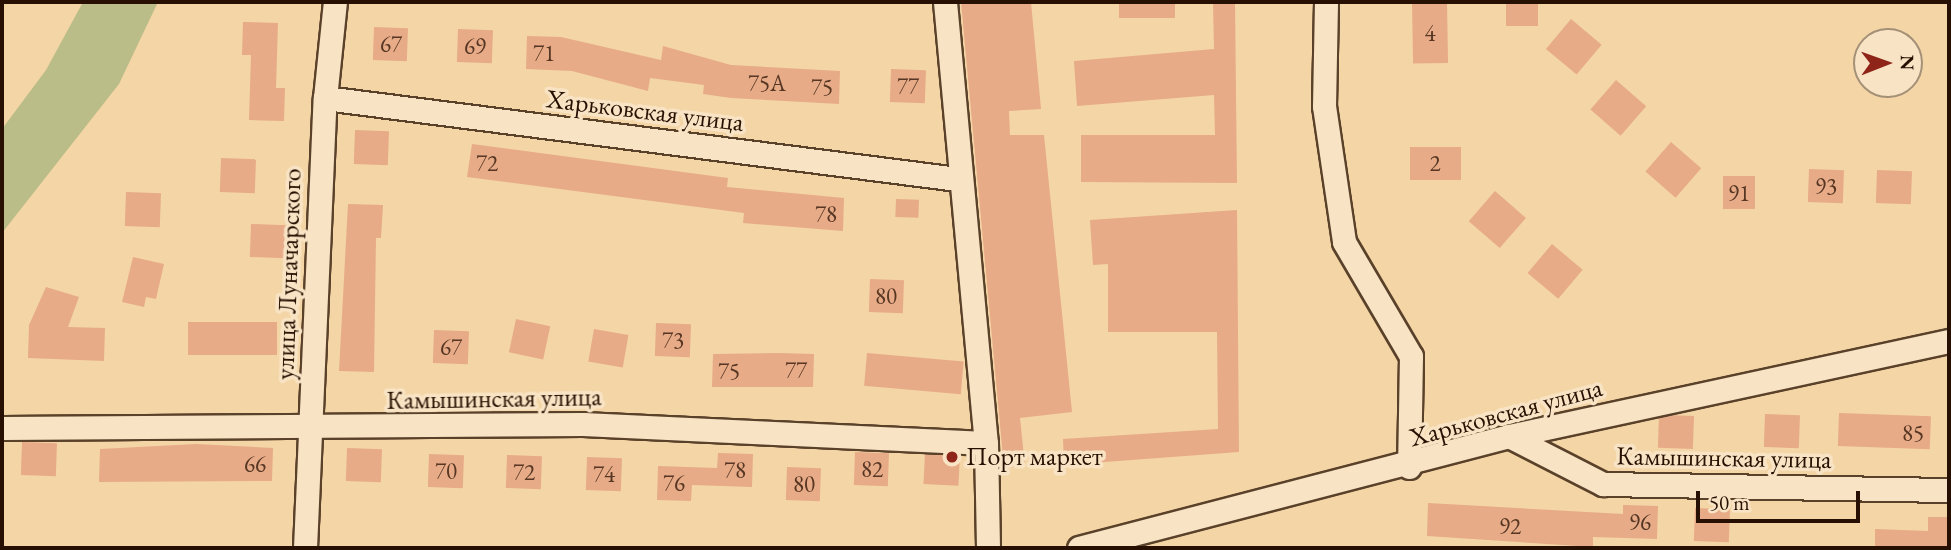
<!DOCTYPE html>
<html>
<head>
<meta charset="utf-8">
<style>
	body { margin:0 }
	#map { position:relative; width:1951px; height:550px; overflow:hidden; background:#f4d5a6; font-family:"EB Garamond",serif }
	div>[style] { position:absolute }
	.green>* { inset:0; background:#babd88 }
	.building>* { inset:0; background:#e7ab88; transform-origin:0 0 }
	.roads { filter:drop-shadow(2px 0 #5a412a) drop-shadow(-2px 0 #5a412a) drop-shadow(0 2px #5a412a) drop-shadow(0 -2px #5a412a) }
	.minor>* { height:23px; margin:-11.5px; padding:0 11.5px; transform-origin:11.5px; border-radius:11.5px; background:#f8e4c5 }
	.dots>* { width:19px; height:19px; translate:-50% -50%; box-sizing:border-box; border:4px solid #f8e4c5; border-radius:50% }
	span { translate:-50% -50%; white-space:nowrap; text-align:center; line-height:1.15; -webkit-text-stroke:7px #f8e4c5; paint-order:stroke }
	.number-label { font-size:23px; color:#573723 }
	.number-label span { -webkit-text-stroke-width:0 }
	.street-label { font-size:26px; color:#271001 }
	.poi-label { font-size:26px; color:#271001 }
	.left { translate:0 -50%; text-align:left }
	.frame { position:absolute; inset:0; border:4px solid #271001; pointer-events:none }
	.north { position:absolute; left:1853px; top:28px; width:70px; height:70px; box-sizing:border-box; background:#f8e4c5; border:2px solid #a48f77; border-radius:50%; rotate:89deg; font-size:19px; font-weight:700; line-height:28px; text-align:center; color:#271001 }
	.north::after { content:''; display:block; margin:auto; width:24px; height:32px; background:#8f2418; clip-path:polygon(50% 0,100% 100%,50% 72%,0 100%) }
	.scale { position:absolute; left:1696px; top:491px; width:164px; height:32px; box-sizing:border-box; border:4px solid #271001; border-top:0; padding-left:9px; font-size:21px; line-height:24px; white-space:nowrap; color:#271001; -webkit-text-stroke:5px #f8e4c5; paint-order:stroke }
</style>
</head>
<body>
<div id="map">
	<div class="green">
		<div style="clip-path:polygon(83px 2px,158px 2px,119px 84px,2px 233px,2px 129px,46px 70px)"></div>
	</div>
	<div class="building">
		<div style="clip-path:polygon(961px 2px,1031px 2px,1041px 109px,1009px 111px,1010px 135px,1044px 135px,1072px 412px,1020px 418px,1025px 466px,1004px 468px)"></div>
		<div style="left:1119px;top:2px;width:56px;height:16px"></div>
		<div style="clip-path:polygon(1213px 2px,1235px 2px,1237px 183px,1081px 182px,1081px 135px,1215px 135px,1214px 95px,1077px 106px,1074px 61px,1214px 49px)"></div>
		<div style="left:1447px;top:2px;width:61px;height:35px;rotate:89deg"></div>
		<div style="left:1506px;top:2px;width:32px;height:24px"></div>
		<div style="left:1571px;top:19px;width:40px;height:39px;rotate:40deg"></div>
		<div style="clip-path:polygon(243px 22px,278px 23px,276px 88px,285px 88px,284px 121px,249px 120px,251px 55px,242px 55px)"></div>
		<div style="left:374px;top:27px;width:34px;height:33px;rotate:2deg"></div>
		<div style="left:458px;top:29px;width:35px;height:33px;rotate:2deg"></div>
		<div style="clip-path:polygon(527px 36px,561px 37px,661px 60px,663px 46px,731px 65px,840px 71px,839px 104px,731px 98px,703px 94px,704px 85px,650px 78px,648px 91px,572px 71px,526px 69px)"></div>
		<div style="left:891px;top:69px;width:35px;height:33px;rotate:2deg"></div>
		<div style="left:1616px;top:80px;width:40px;height:39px;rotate:41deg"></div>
		<div style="left:355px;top:130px;width:34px;height:34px;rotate:2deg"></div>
		<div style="left:1671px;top:142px;width:40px;height:39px;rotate:41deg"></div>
		<div style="clip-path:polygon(472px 144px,728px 178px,727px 187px,844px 198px,843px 231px,743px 223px,744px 213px,467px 177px)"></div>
		<div style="left:1410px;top:147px;width:51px;height:33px"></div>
		<div style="left:221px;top:158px;width:35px;height:34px;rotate:2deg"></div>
		<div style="left:1809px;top:169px;width:35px;height:33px;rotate:2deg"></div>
		<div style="left:1877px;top:170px;width:35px;height:33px;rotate:2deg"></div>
		<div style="left:1755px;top:176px;width:33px;height:32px;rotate:90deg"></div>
		<div style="left:1495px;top:191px;width:41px;height:40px;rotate:41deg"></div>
		<div style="left:126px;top:192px;width:35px;height:34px;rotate:2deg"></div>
		<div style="left:896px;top:199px;width:23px;height:18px;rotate:2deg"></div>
		<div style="clip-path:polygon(348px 204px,383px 205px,381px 238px,376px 238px,374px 372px,339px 371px)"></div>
		<div style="clip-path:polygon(1237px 210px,1239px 452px,1064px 465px,1063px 439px,1218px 429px,1217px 332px,1108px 332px,1108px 264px,1093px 265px,1090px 220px)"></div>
		<div style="left:251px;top:224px;width:35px;height:33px;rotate:2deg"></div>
		<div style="left:1552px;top:244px;width:40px;height:38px;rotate:40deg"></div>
		<div style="clip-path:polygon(133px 257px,164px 264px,156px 299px,146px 297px,144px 307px,122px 302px)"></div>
		<div style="left:870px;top:279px;width:34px;height:33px;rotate:2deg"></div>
		<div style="clip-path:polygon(46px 287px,79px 297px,68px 327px,105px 328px,104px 361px,28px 358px,29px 325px)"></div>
		<div style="left:516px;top:319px;width:35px;height:34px;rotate:12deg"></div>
		<div style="left:188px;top:322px;width:89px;height:33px"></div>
		<div style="left:656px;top:323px;width:35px;height:33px;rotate:2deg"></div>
		<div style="left:594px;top:329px;width:35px;height:33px;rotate:10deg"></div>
		<div style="left:434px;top:330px;width:35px;height:33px;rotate:2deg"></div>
		<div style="clip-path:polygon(779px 353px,814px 354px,813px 387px,712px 387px,713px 354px)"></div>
		<div style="left:867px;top:353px;width:97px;height:33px;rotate:5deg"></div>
		<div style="left:1839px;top:413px;width:92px;height:33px;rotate:2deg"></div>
		<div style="left:1765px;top:414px;width:35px;height:33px;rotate:2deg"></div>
		<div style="left:1694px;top:416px;width:33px;height:35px;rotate:92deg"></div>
		<div style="left:22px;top:442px;width:35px;height:33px;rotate:2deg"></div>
		<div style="clip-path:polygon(196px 444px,273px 448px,272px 481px,99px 482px,100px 449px)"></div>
		<div style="left:347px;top:448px;width:35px;height:33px;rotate:2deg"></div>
		<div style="left:855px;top:452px;width:34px;height:33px;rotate:2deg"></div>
		<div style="clip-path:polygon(718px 453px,753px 454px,752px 487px,692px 485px,691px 501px,657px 500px,658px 466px,717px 468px)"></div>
		<div style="left:429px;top:454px;width:35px;height:33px;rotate:2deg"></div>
		<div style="left:925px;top:454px;width:35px;height:30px;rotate:3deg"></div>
		<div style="left:507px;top:455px;width:35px;height:33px;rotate:2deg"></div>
		<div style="left:587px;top:457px;width:35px;height:33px;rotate:2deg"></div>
		<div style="left:787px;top:467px;width:34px;height:33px;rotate:2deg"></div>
		<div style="clip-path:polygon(1428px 503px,1623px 514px,1623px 505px,1658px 506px,1657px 539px,1593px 537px,1593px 547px,1427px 536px)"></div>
		<div style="left:1695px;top:508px;width:35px;height:33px;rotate:2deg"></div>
		<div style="clip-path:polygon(1928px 517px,1949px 517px,1949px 548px,1875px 548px,1875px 529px,1928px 531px)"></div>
	</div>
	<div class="roads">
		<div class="minor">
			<div style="left:945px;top:2px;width:443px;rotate:84.7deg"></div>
			<div style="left:986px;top:443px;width:105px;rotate:88.9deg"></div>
			<div style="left:1326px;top:2px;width:104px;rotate:91.1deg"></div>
			<div style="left:1324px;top:106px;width:137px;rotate:81.6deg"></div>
			<div style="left:1344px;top:242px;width:132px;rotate:59.6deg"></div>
			<div style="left:1411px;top:356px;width:111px;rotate:91deg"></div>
			<div style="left:325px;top:98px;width:637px;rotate:7.3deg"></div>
			<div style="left:2px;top:428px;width:581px;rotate:-0.39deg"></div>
			<div style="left:583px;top:424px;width:403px;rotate:2.7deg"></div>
			<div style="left:1509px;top:436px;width:106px;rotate:27.1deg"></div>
			<div style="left:1603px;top:484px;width:346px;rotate:1deg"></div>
			<div style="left:305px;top:548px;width:450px;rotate:-87.5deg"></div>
			<div style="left:325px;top:98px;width:97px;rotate:-84.1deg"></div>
			<div style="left:1079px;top:548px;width:444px;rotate:-14.6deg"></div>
			<div style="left:1509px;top:436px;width:450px;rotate:-12.2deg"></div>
		</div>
	</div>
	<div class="dots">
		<div style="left:952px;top:457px;background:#8f2418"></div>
	</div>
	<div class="number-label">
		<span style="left:1430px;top:33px">4</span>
		<span style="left:391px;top:44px">67</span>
		<span style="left:475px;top:46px">69</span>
		<span style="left:544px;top:53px">71</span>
		<span style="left:767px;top:83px">75А</span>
		<span style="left:908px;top:86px">77</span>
		<span style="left:822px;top:87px">75</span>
		<span style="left:487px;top:163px">72</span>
		<span style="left:1435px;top:163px">2</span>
		<span style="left:1826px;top:186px">93</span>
		<span style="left:1739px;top:193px">91</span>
		<span style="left:826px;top:214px">78</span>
		<span style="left:886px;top:296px">80</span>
		<span style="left:673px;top:340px">73</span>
		<span style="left:451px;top:347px">67</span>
		<span style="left:796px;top:370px">77</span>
		<span style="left:729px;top:371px">75</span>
		<span style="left:1913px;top:433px">85</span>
		<span style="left:255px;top:464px">66</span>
		<span style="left:872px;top:469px">82</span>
		<span style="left:735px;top:470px">78</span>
		<span style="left:446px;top:471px">70</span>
		<span style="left:524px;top:472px">72</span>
		<span style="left:604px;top:474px">74</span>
		<span style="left:674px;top:483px">76</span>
		<span style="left:804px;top:484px">80</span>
		<span style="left:1640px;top:522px">96</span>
		<span style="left:1510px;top:526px">92</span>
	</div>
	<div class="street-label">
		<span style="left:645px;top:111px;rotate:7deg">Харьковская улица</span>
		<span style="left:289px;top:274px;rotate:-88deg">улица Луначарского</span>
		<span style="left:494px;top:399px;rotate:-1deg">Камышинская улица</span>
		<span style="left:1506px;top:413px;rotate:-15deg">Харьковская улица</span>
		<span style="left:1724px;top:458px;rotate:1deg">Камышинская улица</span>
	</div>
	<div class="poi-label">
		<span class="left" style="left:966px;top:457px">Порт маркет</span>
	</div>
	<div class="frame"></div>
	<div class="north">N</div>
	<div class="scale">50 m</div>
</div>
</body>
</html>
